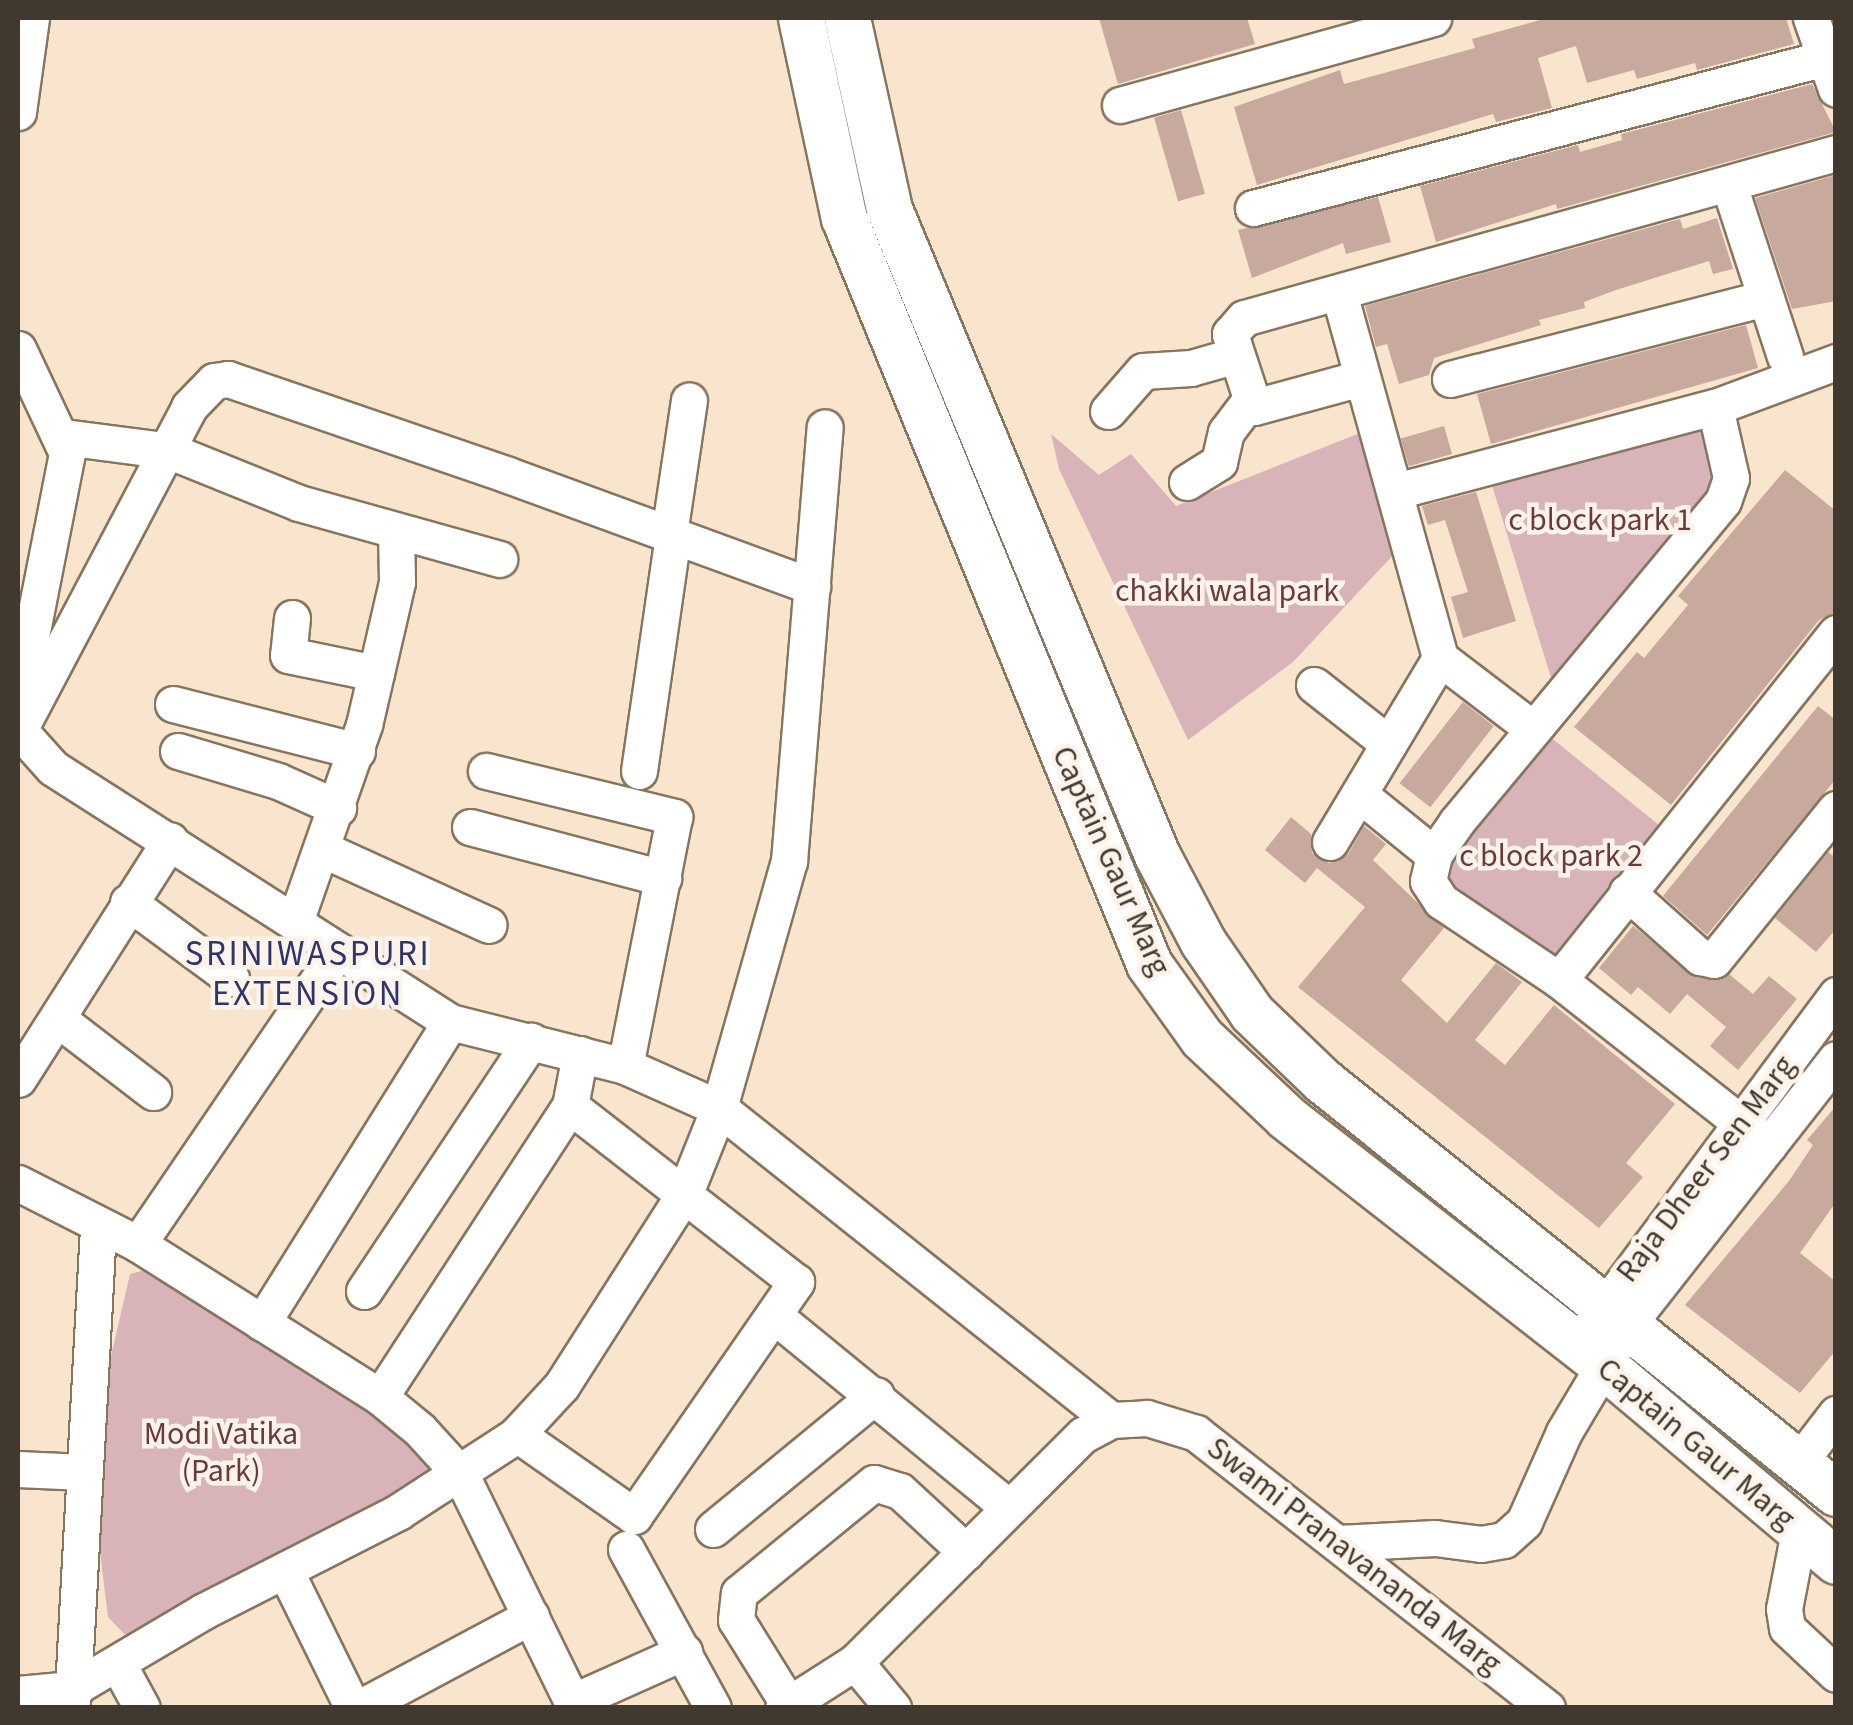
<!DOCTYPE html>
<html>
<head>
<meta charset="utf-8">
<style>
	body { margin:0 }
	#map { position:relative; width:1853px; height:1725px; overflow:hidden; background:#f9e5cd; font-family:"Source Sans 3",sans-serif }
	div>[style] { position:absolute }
	.green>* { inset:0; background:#d8b3b7; transform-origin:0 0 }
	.building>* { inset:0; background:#c7a99d; transform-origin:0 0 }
	.roads { filter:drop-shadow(2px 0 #86755f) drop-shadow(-2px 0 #86755f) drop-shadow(0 2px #86755f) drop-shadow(0 -2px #86755f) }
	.minor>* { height:35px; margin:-17.5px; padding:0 17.5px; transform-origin:17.5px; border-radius:17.5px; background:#fff }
	.major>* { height:45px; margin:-22.5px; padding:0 22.5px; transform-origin:22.5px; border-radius:22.5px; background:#fff }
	span { translate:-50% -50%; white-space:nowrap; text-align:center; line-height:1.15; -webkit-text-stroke:9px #fcf4ea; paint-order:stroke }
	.park-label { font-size:32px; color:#6d3840 }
	.street-label { font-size:32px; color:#41392f }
	.neighbourhood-label { font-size:35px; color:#30346e; letter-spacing:2.5px }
	.frame { position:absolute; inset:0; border:20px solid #41392f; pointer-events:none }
</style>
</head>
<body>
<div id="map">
	<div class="green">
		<div style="clip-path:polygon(1727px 391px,1742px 482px,1552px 681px,1483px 456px)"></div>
		<div style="clip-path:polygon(1375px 427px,1410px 537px,1293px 662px,1188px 740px,1059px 469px,1051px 434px,1099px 475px,1131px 454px,1176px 506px)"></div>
		<div style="left:1549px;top:736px;width:156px;height:186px;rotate:39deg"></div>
		<div style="clip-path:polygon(168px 1264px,411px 1427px,447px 1481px,130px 1640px,108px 1617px,93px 1494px,95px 1425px,130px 1274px)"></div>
	</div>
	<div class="building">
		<div style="clip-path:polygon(1099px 18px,1247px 18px,1255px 44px,1118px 84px)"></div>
		<div style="clip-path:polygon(1547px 18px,1786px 18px,1794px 44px,1697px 70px,1695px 63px,1637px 79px,1634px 70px,1587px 83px,1576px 46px,1538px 58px,1552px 108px,1496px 122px,1493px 114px,1257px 185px,1234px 107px,1340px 70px,1344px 84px,1475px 48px,1472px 39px)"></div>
		<div style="clip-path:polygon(1812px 84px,1836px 132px,1557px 209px,1556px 204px,1436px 242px,1420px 186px,1578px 145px,1580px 152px,1622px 140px,1621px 134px)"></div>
		<div style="left:1181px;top:110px;width:87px;height:28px;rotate:74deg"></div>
		<div style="clip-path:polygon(1836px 175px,1836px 301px,1792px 309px,1755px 198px)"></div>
		<div style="clip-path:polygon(1378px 197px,1391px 242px,1346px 254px,1343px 243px,1252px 278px,1238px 230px)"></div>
		<div style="clip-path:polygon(1717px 218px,1733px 269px,1713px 274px,1709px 261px,1616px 290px,1584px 302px,1585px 308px,1539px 320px,1541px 325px,1434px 358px,1429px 375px,1399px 384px,1387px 344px,1376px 347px,1365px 306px,1680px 219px,1683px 229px)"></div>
		<div style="clip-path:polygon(1746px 325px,1758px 368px,1491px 444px,1477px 394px)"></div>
		<div style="left:1444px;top:426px;width:29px;height:45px;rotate:74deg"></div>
		<div style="clip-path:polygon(1785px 470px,1836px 511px,1836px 612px,1819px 620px,1671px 805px,1574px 727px,1637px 652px,1644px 658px,1688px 605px,1678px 596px)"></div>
		<div style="clip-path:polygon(1476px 492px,1516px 621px,1463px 638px,1451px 597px,1468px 592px,1445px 520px,1428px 525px,1422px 506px)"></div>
		<div style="left:1463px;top:702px;width:39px;height:103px;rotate:38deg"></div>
		<div style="clip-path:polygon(1818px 706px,1836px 720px,1836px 779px,1707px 935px,1663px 896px)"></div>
		<div style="clip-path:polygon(1291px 817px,1311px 834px,1312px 853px,1329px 863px,1348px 854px,1364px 826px,1386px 844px,1373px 860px,1444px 928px,1401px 980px,1447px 1023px,1496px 963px,1522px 982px,1475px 1040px,1505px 1065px,1554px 1005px,1675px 1104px,1626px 1163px,1643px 1177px,1599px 1228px,1298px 987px,1365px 907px,1317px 868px,1305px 883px,1265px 850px)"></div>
		<div style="clip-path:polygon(1828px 852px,1836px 858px,1836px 929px,1816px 952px,1775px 918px)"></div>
		<div style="clip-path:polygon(1633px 926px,1695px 977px,1720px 980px,1729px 974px,1753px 994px,1769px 976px,1797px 999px,1738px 1070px,1710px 1046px,1726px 1027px,1687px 994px,1670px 1014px,1638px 987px,1631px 995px,1599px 968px)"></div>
		<div style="clip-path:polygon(1836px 1106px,1836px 1202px,1800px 1253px,1836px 1282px,1836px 1350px,1800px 1393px,1685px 1305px,1789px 1181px,1813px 1145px,1807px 1140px)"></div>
	</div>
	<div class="roads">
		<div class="minor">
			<div style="left:1811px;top:18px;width:75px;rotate:70.6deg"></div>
			<div style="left:1120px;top:105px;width:325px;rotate:-15.5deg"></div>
			<div style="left:18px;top:112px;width:95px;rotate:-82.1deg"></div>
			<div style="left:1729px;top:185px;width:180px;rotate:71.9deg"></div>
			<div style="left:1253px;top:208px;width:591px;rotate:-14.69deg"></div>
			<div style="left:1339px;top:293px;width:379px;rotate:74.5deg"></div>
			<div style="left:1440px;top:658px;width:117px;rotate:37.4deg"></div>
			<div style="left:18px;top:349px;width:115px;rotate:64.8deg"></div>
			<div style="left:67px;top:453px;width:254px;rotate:101.1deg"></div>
			<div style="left:1361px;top:378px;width:111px;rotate:164.8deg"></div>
			<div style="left:1254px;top:407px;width:77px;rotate:-108.2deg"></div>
			<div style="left:1230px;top:334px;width:21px;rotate:-49deg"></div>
			<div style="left:1244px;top:318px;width:615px;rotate:-15.57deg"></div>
			<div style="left:1450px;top:379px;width:326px;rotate:-14.4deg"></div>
			<div style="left:1715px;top:407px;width:73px;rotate:77.3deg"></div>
			<div style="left:1731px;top:478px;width:24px;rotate:109deg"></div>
			<div style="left:1723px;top:501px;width:418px;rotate:129.7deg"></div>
			<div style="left:1456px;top:823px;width:39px;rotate:125deg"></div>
			<div style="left:1434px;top:855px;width:27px;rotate:103deg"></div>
			<div style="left:1428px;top:881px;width:24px;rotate:57deg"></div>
			<div style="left:1441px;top:901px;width:142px;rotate:33.8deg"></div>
			<div style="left:1559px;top:980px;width:267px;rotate:38.2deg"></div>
			<div style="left:1108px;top:411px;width:53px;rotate:-48.8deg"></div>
			<div style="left:1143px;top:371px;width:48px;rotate:-3.6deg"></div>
			<div style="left:1191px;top:368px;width:44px;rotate:-15.9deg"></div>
			<div style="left:64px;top:437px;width:107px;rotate:7.5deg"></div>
			<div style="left:170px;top:451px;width:139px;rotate:22deg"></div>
			<div style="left:299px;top:503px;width:208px;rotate:15.6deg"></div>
			<div style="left:1187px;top:482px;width:38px;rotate:-32deg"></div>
			<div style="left:1219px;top:462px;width:31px;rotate:-77deg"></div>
			<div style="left:1226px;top:432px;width:36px;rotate:-53deg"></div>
			<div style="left:1396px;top:491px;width:330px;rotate:-14.8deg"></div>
			<div style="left:1715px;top:407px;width:129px;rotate:-20.4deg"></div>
			<div style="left:669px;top:534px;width:135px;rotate:-81.5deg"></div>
			<div style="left:292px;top:618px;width:37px;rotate:96deg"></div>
			<div style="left:288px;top:655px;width:90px;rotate:11.6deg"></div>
			<div style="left:1314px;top:685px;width:95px;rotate:38.2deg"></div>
			<div style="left:173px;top:704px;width:190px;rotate:14.3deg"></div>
			<div style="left:18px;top:729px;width:52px;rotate:48.1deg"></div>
			<div style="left:53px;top:768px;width:471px;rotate:32.6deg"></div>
			<div style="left:450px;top:1022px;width:180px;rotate:14.1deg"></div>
			<div style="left:625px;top:1066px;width:103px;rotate:24.1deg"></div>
			<div style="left:719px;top:1108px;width:501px;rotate:38.52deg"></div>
			<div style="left:18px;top:732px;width:367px;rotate:-62.2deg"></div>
			<div style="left:189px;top:407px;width:36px;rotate:-46deg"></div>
			<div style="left:214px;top:381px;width:14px;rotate:-8deg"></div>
			<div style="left:228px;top:379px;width:296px;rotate:18.9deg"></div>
			<div style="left:508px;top:475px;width:324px;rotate:20.1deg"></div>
			<div style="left:178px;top:751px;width:104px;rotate:16.7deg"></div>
			<div style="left:278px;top:781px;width:66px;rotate:24.2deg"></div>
			<div style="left:486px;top:771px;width:194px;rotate:13.7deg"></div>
			<div style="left:674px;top:817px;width:254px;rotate:101.1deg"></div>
			<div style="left:639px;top:771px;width:238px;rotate:-81.8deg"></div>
			<div style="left:1359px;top:794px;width:97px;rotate:39.1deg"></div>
			<div style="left:470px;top:827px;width:200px;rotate:14.8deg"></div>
			<div style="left:1330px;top:842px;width:214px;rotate:-59.1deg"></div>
			<div style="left:322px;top:849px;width:183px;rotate:24.5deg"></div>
			<div style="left:1627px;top:892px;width:98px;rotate:41.7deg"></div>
			<div style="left:1700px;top:957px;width:14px;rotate:12deg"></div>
			<div style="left:1714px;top:960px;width:194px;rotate:-51.1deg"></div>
			<div style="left:128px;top:902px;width:128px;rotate:36.4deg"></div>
			<div style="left:296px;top:919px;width:206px;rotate:-70.7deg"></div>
			<div style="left:364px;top:725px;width:147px;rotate:-77deg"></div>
			<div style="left:397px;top:582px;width:51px;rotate:-91.1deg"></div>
			<div style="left:1559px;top:980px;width:444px;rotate:-51.4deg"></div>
			<div style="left:58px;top:1019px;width:120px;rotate:37.5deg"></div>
			<div style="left:18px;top:1079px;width:283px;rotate:-57.5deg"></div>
			<div style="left:18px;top:1183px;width:135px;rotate:26.9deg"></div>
			<div style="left:138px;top:1244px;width:286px;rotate:32.3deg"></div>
			<div style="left:380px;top:1397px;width:52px;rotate:39.5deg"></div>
			<div style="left:420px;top:1430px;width:61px;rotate:47.7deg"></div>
			<div style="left:461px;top:1475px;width:259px;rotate:63.9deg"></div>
			<div style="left:138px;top:1244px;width:355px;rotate:-55.7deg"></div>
			<div style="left:364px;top:1291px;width:301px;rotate:-56.3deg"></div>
			<div style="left:776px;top:1317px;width:301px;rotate:39.3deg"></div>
			<div style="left:262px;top:1323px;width:355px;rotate:-58deg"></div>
			<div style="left:1589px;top:1328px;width:415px;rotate:-53.4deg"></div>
			<div style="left:380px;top:1397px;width:348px;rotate:-56.9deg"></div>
			<div style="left:570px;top:1106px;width:53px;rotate:-79.1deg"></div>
			<div style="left:517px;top:1434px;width:143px;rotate:35deg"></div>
			<div style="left:634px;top:1516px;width:285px;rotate:-55.3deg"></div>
			<div style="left:796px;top:1282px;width:286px;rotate:-142.1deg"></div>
			<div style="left:1799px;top:1462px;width:61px;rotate:-52.4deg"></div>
			<div style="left:18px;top:1469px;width:66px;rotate:2.6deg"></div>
			<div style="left:713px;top:1529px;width:211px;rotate:-39.4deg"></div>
			<div style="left:1799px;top:1531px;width:79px;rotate:100.9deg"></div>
			<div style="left:1784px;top:1609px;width:19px;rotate:81deg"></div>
			<div style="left:1787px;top:1628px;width:67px;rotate:43.2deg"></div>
			<div style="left:1338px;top:1543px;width:97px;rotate:-3deg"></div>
			<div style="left:1435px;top:1538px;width:46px;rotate:7.4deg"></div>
			<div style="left:1481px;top:1544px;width:23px;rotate:-10deg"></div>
			<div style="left:1504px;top:1540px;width:27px;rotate:-42deg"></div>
			<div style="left:1524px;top:1522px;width:98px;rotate:-66deg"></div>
			<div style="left:1564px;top:1432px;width:127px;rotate:-59.2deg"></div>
			<div style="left:1629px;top:1323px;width:335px;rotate:-51.9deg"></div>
			<div style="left:626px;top:1549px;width:181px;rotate:61.3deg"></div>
			<div style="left:285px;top:1570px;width:154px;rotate:63.8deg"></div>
			<div style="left:855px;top:1662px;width:60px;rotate:50.4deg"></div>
			<div style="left:118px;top:1664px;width:50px;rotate:61.4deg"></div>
			<div style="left:18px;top:1694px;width:54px;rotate:-5.3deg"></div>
			<div style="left:72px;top:1689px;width:153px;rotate:-30.6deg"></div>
			<div style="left:204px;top:1611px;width:218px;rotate:-27deg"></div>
			<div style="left:398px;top:1512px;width:140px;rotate:-33deg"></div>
			<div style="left:515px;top:1436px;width:69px;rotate:-47.3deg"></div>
			<div style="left:562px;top:1385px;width:228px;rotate:-57.4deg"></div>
			<div style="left:685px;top:1193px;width:92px;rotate:-68.2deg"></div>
			<div style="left:719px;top:1108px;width:257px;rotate:-74.2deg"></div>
			<div style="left:789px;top:861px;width:435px;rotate:-85.3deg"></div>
			<div style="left:572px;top:1702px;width:123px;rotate:-24.1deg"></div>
			<div style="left:789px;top:1705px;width:100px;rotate:-121.9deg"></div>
			<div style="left:736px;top:1620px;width:27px;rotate:-84deg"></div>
			<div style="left:739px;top:1593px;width:174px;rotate:-39.2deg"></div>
			<div style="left:874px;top:1483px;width:27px;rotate:17deg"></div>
			<div style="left:900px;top:1491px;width:90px;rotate:42.7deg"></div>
			<div style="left:72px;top:1708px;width:484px;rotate:-86.9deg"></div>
			<div style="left:359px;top:1708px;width:195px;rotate:-28.1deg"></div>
			<div style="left:783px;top:1708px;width:85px;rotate:-32.6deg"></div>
			<div style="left:855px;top:1662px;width:322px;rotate:-44.9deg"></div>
			<div style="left:1083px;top:1435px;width:32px;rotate:-28deg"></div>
			<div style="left:1111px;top:1420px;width:36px;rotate:-3deg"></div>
			<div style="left:1147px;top:1418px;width:51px;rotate:17deg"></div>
			<div style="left:1196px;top:1433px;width:446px;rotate:38.1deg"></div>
		</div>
		<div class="major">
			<div style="left:801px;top:18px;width:205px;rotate:77.9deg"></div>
			<div style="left:844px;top:218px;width:806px;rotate:67.76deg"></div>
			<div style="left:1149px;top:964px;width:91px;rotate:54.4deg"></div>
			<div style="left:1202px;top:1038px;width:115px;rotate:43.2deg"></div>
			<div style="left:1286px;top:1117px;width:392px;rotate:38deg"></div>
			<div style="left:1595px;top:1358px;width:315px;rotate:40.1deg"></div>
			<div style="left:847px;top:18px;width:196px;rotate:77.6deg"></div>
			<div style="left:889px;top:209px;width:699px;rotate:67.47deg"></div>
			<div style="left:1157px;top:855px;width:98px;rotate:62.1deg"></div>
			<div style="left:1203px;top:942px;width:86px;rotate:55.4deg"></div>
			<div style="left:1252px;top:1013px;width:98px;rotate:43.8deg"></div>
			<div style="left:1323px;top:1081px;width:658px;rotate:38.77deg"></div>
		</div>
	</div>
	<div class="park-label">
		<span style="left:1600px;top:520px">c block park 1</span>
		<span style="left:1227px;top:591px">chakki wala park</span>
		<span style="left:1551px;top:856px">c block park 2</span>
		<span style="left:221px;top:1453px">Modi Vatika<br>(Park)</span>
	</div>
	<div class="street-label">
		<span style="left:1111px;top:861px;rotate:66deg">Captain Gaur Marg</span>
		<span style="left:1706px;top:1169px;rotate:-53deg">Raja Dheer Sen Marg</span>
		<span style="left:1696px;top:1444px;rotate:40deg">Captain Gaur Marg</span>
		<span style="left:1354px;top:1556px;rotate:38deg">Swami Pranavananda Marg</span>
	</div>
	<div class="neighbourhood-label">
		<span style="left:308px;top:974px">SRINIWASPURI<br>EXTENSION</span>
	</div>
	<div class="frame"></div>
</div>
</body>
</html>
